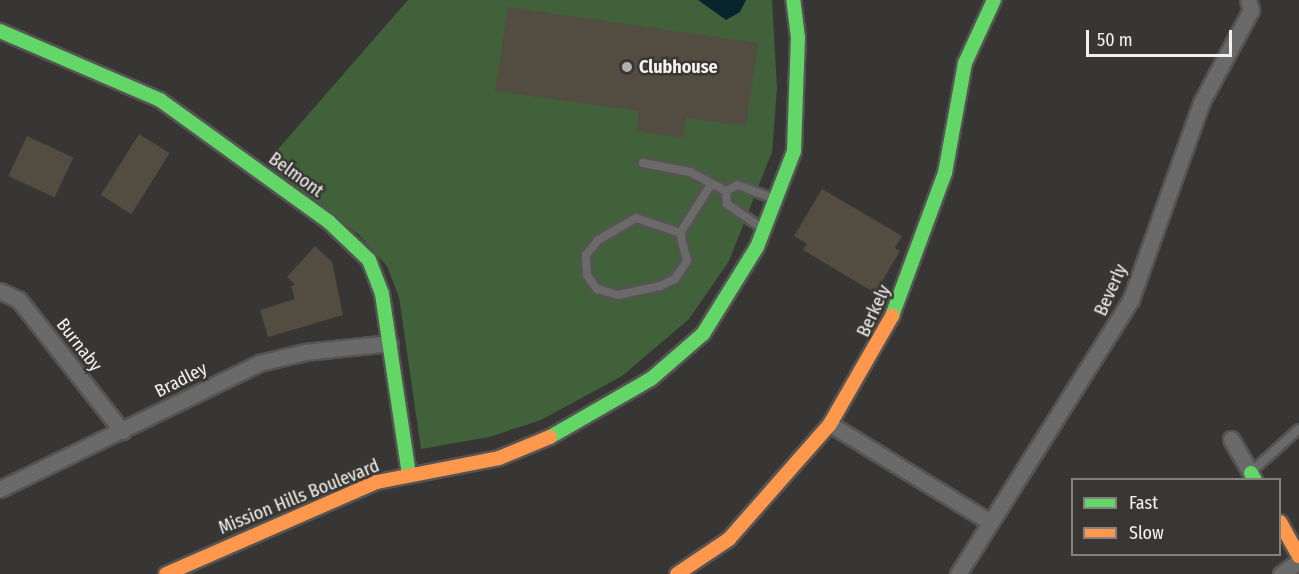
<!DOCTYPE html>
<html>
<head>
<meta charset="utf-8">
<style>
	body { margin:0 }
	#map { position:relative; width:1299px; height:574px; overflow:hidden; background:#383634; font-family:"Fira Sans Condensed",sans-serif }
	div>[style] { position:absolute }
	.green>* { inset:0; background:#41613b }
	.water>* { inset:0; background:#08252d }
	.building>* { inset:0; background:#524c41; transform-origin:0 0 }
	.roads { filter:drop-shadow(2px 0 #555453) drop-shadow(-2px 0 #555453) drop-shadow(0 2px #555453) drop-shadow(0 -2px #555453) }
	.lane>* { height:8px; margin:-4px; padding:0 4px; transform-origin:4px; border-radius:4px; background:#6b6a6a }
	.street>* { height:15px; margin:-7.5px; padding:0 7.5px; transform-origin:7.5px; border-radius:7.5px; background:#6b6a6a }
	.fast>* { height:14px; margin:-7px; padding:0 7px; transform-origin:7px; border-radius:7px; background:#63d668 }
	.slow>* { height:14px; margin:-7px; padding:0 7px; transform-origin:7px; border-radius:7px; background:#ff974d }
	.dots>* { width:16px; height:16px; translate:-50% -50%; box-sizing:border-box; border:3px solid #393733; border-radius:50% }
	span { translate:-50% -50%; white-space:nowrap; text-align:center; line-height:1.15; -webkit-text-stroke:5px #393733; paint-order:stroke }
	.poi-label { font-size:18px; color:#f3f1ef; font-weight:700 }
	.left { translate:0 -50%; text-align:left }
	.street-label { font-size:18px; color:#f3f1ef }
	.legend { position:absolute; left:1071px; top:478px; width:210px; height:78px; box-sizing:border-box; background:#393733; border:2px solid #83817e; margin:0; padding:8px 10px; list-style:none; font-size:18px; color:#f3f1ef }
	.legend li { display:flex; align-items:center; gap:12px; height:30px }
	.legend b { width:30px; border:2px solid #83817e }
	.scale { position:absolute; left:1086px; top:30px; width:146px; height:27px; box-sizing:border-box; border:3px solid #f3f1ef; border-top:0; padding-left:8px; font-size:18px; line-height:21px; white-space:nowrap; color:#f3f1ef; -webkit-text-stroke:4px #393733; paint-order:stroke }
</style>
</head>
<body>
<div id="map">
	<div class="green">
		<div style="clip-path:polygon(408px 0,772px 0,777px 88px,772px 152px,729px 261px,689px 319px,622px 376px,541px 420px,489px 437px,421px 449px,399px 297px,387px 266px,359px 235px,266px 163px)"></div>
	</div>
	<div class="water">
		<div style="clip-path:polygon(698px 0,746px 0,740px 12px,726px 20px)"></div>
	</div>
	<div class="building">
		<div style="clip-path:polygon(508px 7px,758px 43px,746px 126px,686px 118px,683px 138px,636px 131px,639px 111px,495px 91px)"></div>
		<div style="left:139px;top:134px;width:36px;height:72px;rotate:32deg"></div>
		<div style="left:27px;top:136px;width:51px;height:44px;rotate:25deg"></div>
		<div style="clip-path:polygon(822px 189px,902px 236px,895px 248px,900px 251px,875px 293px,803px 250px,807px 244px,794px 236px)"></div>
		<div style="clip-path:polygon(315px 246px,332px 262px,343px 315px,268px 337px,260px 310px,295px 299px,291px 286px,295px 285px,287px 277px)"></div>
	</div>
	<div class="roads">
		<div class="lane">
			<div style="left:643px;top:163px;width:48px;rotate:10.8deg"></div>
			<div style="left:690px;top:172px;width:41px;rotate:27.8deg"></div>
			<div style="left:726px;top:191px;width:13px;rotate:86deg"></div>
			<div style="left:727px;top:204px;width:42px;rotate:34.4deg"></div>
			<div style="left:726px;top:191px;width:13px;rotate:-27deg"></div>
			<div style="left:738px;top:185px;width:40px;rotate:21deg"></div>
			<div style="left:636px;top:218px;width:46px;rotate:18.8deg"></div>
			<div style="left:680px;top:233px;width:29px;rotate:76deg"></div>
			<div style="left:687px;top:261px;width:22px;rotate:124deg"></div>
			<div style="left:675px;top:279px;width:17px;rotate:155deg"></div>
			<div style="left:660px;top:286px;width:43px;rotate:167.9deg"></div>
			<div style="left:618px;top:295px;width:22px;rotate:-164deg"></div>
			<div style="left:597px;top:289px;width:17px;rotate:-126deg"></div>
			<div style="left:587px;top:275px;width:20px;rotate:-93deg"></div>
			<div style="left:586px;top:255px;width:19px;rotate:-51deg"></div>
			<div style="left:598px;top:240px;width:44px;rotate:-30.1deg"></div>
			<div style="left:680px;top:233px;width:59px;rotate:-57.4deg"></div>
			<div style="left:1251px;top:472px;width:64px;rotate:-41.9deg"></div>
		</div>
		<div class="street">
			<div style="left:0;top:291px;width:21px;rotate:25deg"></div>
			<div style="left:19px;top:300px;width:167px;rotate:51.8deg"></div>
			<div style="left:830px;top:424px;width:188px;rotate:31.5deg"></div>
			<div style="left:1231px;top:439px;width:39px;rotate:60deg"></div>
			<div style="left:0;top:489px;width:288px;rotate:-25.9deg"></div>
			<div style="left:259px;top:363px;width:47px;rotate:-13.4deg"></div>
			<div style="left:305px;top:352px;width:85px;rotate:-6deg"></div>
			<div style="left:958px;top:574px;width:325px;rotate:-57.8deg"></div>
			<div style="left:1131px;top:299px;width:208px;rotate:-70.3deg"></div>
			<div style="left:1201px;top:103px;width:106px;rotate:-61.7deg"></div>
			<div style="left:1251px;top:10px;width:10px;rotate:-107deg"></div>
			<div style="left:1281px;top:574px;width:22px;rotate:-36deg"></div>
		</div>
		<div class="fast">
			<div style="left:0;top:31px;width:174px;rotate:23.3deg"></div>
			<div style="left:160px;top:100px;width:208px;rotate:35.8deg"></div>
			<div style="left:329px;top:222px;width:55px;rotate:43.5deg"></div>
			<div style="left:369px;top:260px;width:36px;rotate:69deg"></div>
			<div style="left:382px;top:294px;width:183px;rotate:81.5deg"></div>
			<div style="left:892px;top:316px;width:153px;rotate:-69.7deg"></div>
			<div style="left:945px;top:173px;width:112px;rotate:-79.7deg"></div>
			<div style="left:965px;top:63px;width:69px;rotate:-65.3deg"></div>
			<div style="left:550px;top:437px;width:116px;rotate:-29.9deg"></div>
			<div style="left:651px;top:379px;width:69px;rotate:-40.9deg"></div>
			<div style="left:703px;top:334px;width:102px;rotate:-58.2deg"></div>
			<div style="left:757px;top:247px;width:103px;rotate:-68.9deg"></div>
			<div style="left:794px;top:151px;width:113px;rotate:-88deg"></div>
			<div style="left:798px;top:38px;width:38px;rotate:-97deg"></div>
			<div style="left:1251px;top:473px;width:8px;rotate:60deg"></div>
		</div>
		<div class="slow">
			<div style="left:1280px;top:522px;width:39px;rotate:61deg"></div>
			<div style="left:166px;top:574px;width:230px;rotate:-23.6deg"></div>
			<div style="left:377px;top:482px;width:124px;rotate:-11.1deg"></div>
			<div style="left:499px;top:458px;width:55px;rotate:-22.4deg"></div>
			<div style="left:677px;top:574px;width:63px;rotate:-33.9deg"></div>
			<div style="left:729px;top:539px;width:153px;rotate:-48.7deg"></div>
			<div style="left:830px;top:424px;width:125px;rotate:-60.1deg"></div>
		</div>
	</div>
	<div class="dots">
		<div style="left:627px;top:67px;background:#b2b0ae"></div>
	</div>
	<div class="poi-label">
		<span class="left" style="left:639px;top:67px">Clubhouse</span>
	</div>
	<div class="street-label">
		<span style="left:296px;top:175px;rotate:36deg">Belmont</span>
		<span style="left:1111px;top:290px;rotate:-66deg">Beverly</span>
		<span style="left:874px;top:311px;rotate:-65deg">Berkely</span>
		<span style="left:79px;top:345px;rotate:52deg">Burnaby</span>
		<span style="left:181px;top:380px;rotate:-27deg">Bradley</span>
		<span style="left:299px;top:497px;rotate:-22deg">Mission Hills Boulevard</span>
	</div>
	<ul class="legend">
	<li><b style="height:8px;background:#63d668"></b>Fast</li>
	<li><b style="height:8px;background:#ff974d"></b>Slow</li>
	</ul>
	<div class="scale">50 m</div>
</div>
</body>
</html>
